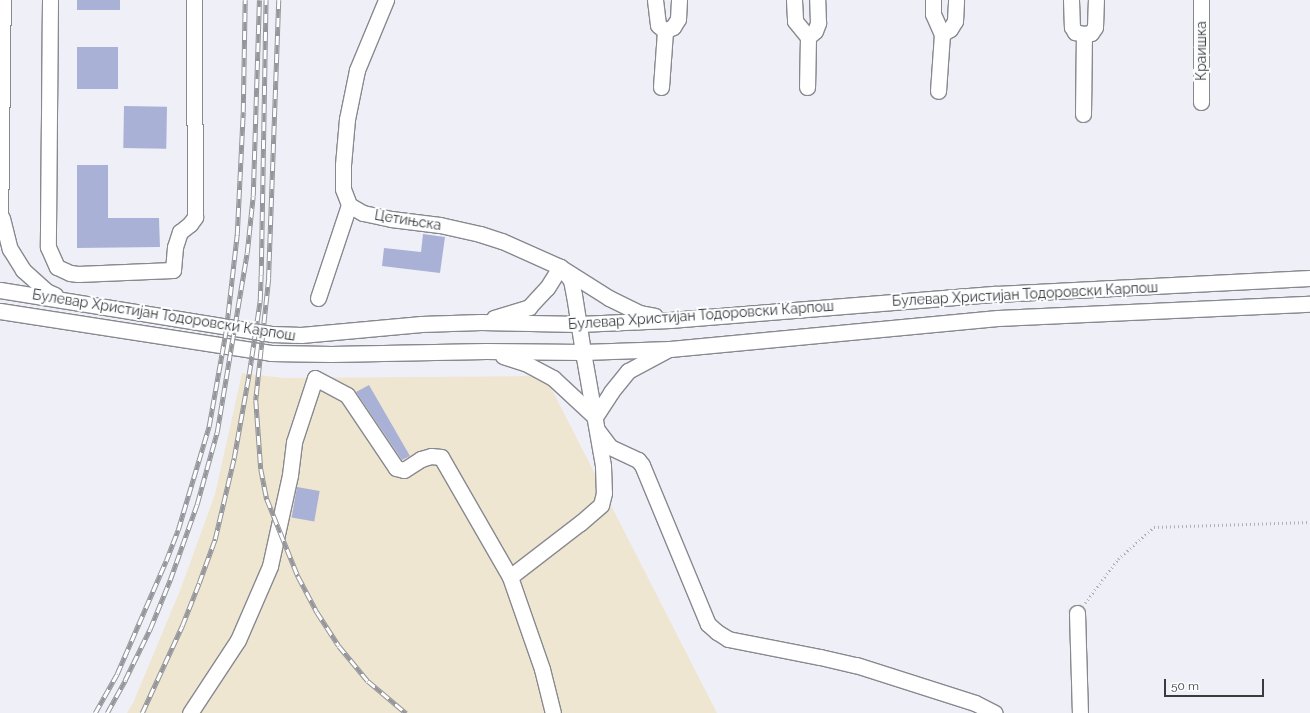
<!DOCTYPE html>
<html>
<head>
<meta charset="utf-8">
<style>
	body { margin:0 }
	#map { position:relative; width:1310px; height:713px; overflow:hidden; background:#eff0f7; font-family:Raleway,sans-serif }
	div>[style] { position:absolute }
	.industrial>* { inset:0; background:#efe6d1 }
	.building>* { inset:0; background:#aab1d7; transform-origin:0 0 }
	.path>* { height:2.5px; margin-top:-1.25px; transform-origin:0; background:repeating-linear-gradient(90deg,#b0b1b6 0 1px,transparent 0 4px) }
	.roads { filter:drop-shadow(1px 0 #88898f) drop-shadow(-1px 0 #88898f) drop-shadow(0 1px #88898f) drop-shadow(0 -1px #88898f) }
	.minor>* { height:15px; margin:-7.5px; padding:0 7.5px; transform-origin:7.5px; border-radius:7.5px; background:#fff }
	.rail>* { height:4.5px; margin-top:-2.25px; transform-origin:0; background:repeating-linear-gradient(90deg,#fdfeff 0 9px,#95969b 0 18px); box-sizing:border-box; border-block:1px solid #95969b }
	span { translate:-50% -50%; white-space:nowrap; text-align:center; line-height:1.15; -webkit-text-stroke:4px #fdfeff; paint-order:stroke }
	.street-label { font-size:14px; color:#3b3b3e }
	.scale { position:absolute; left:1164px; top:679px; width:100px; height:18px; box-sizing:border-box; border:2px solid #3b3b3e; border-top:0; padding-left:5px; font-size:12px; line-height:14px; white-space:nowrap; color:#3b3b3e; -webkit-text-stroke:3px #fdfeff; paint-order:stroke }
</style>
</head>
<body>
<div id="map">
	<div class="industrial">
		<div style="clip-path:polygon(242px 373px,284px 378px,545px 376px,717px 713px,127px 713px,133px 703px,181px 588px,215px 494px)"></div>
	</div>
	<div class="building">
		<div style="left:77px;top:0;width:43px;height:10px"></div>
		<div style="left:77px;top:47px;width:41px;height:42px"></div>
		<div style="left:124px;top:106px;width:43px;height:42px;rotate:1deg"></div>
		<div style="clip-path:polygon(77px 165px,108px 165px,108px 218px,159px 218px,160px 247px,77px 248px)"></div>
		<div style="clip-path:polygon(423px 234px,445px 237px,440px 273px,382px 266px,384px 248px,421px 252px)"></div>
		<div style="clip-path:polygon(369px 385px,410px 456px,402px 460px,356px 392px)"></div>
		<div style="left:297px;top:487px;width:23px;height:31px;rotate:10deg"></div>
	</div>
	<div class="path">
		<div style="left:1085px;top:603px;width:55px;rotate:-53.1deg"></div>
		<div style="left:1118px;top:559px;width:48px;rotate:-41.6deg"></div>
		<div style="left:1154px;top:527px;width:156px;rotate:-1.8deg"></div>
	</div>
	<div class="roads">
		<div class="minor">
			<div style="left:50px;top:0;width:247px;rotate:90.5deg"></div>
			<div style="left:48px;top:247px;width:22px;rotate:66deg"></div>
			<div style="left:57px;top:267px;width:14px;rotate:25deg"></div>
			<div style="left:70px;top:273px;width:8px;rotate:7deg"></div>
			<div style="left:78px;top:274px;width:95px;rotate:-2.4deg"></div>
			<div style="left:173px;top:270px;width:23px;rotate:-85deg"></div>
			<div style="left:175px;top:247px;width:16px;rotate:-72deg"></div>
			<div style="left:180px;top:232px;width:13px;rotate:-39deg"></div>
			<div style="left:190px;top:224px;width:9px;rotate:-54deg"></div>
			<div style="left:195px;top:217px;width:217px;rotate:-90.3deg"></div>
			<div style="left:386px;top:0;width:76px;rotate:112.5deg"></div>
			<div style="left:357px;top:70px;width:50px;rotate:101.5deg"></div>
			<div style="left:347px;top:119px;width:46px;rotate:95deg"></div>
			<div style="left:343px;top:165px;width:24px;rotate:90deg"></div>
			<div style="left:343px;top:189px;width:17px;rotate:69deg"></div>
			<div style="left:349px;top:205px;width:16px;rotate:30deg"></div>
			<div style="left:363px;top:213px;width:29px;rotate:12deg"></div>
			<div style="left:391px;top:219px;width:49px;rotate:7deg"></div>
			<div style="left:440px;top:225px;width:41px;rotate:12.7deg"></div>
			<div style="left:480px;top:234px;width:23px;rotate:18deg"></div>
			<div style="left:502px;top:241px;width:64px;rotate:24.1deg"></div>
			<div style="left:560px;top:267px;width:17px;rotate:50deg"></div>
			<div style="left:571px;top:280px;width:15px;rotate:79deg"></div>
			<div style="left:574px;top:295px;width:58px;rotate:81deg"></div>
			<div style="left:583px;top:352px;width:116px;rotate:80deg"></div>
			<div style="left:603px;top:466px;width:27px;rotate:88deg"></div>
			<div style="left:604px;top:493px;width:12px;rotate:104deg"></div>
			<div style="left:601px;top:505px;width:28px;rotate:139deg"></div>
			<div style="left:580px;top:523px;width:88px;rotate:142.4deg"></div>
			<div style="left:655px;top:0;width:25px;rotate:83deg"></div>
			<div style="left:658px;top:25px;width:9px;rotate:41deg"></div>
			<div style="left:794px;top:0;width:21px;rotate:87deg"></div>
			<div style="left:795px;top:21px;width:21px;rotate:51deg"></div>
			<div style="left:808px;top:37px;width:50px;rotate:91.1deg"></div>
			<div style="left:933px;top:0;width:14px;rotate:90deg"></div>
			<div style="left:933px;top:14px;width:22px;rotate:66deg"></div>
			<div style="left:942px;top:34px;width:57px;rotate:94deg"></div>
			<div style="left:1071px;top:0;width:27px;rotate:88deg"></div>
			<div style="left:1072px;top:27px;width:6px;rotate:59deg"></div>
			<div style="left:1075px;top:32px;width:9px;rotate:13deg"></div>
			<div style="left:1084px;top:34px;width:7px;rotate:-8deg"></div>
			<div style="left:1091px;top:33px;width:7px;rotate:-56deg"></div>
			<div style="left:1095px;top:27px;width:27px;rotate:-88deg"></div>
			<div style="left:665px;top:31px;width:9px;rotate:-27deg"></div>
			<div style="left:673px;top:27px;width:9px;rotate:-58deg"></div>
			<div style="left:678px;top:19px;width:19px;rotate:-87deg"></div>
			<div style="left:942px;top:34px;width:9px;rotate:-32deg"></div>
			<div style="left:950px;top:29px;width:9px;rotate:-58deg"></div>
			<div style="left:955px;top:21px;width:21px;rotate:-87deg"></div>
			<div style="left:808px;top:37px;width:9px;rotate:-41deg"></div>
			<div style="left:815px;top:31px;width:9px;rotate:-69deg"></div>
			<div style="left:818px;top:23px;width:23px;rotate:-92deg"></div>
			<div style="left:661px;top:87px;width:56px;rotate:-85.9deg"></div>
			<div style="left:1201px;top:102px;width:102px;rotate:-90deg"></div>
			<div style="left:1083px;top:114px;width:80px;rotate:-89.3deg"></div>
			<div style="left:2px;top:218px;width:32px;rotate:76deg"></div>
			<div style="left:10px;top:249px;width:25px;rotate:58deg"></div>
			<div style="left:23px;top:270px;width:31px;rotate:42deg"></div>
			<div style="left:46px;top:291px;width:10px;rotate:24deg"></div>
			<div style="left:0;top:230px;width:230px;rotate:-89.3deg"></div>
			<div style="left:0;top:290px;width:276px;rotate:9.2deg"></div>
			<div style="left:272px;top:334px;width:29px;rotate:2deg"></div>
			<div style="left:301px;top:335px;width:121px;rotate:-5.2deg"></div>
			<div style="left:421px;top:324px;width:60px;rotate:-1.9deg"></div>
			<div style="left:481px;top:322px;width:98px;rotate:1.2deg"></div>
			<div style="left:579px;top:324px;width:91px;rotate:-2.5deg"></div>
			<div style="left:670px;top:320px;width:327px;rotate:-4.6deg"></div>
			<div style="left:996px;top:294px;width:314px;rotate:-2.9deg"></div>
			<div style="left:318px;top:298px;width:98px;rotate:-71.6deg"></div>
			<div style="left:0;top:311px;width:274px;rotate:8.8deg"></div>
			<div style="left:271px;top:353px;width:60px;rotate:1deg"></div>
			<div style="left:331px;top:354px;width:155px;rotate:-1.1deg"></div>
			<div style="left:486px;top:351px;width:97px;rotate:0.6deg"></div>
			<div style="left:583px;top:352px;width:87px;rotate:-2deg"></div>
			<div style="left:670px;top:349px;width:329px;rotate:-5.4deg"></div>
			<div style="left:998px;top:318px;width:312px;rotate:-2.6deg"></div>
			<div style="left:494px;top:318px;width:37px;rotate:-17deg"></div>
			<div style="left:529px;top:307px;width:26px;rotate:-47deg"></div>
			<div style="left:547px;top:288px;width:25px;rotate:-58deg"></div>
			<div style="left:560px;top:267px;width:58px;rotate:32.3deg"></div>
			<div style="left:609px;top:298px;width:34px;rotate:26deg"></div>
			<div style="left:640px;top:313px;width:15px;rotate:11deg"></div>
			<div style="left:503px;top:356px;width:23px;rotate:18deg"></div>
			<div style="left:525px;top:363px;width:32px;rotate:28deg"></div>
			<div style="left:553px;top:378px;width:57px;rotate:42.9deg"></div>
			<div style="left:595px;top:417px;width:30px;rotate:-57deg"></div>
			<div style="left:611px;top:392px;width:27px;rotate:-51deg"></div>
			<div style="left:628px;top:371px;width:44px;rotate:-28.3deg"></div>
			<div style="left:598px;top:431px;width:20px;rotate:53deg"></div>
			<div style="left:610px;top:447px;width:31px;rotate:25deg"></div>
			<div style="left:638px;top:460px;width:6px;rotate:51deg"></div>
			<div style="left:642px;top:465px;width:172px;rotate:67.5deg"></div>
			<div style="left:708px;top:624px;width:12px;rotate:42deg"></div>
			<div style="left:717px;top:632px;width:13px;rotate:32deg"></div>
			<div style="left:728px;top:639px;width:94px;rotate:11.1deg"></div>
			<div style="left:820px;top:657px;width:37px;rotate:13deg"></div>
			<div style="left:856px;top:665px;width:125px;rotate:17.7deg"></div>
			<div style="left:975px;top:703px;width:22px;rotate:27deg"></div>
			<div style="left:1077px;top:613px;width:100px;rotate:88.3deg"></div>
			<div style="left:190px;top:713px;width:87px;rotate:-56.7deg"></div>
			<div style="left:238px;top:640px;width:81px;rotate:-66.6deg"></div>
			<div style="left:270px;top:566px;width:93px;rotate:-77.6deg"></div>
			<div style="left:290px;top:475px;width:33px;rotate:-83deg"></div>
			<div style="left:294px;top:442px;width:67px;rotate:-71.8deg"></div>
			<div style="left:315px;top:378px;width:36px;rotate:28deg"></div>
			<div style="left:347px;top:395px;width:88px;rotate:56.1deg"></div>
			<div style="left:396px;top:468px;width:8px;rotate:14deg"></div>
			<div style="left:404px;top:470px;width:20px;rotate:-33deg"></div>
			<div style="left:421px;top:459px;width:10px;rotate:-17deg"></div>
			<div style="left:431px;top:456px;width:10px;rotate:6deg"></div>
			<div style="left:441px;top:457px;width:138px;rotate:60.1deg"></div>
			<div style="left:510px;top:577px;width:97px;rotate:70.8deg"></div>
			<div style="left:542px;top:669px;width:45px;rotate:76deg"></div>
		</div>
	</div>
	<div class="rail">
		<div style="left:279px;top:0;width:278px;rotate:92.1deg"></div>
		<div style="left:269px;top:278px;width:123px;rotate:96.1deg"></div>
		<div style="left:256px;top:400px;width:69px;rotate:85.9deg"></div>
		<div style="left:261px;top:469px;width:31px;rotate:79deg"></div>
		<div style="left:267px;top:499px;width:83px;rotate:68.1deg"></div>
		<div style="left:298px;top:576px;width:41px;rotate:62.2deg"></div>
		<div style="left:317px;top:612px;width:40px;rotate:57.1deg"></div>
		<div style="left:339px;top:646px;width:45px;rotate:50.4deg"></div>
		<div style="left:368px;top:681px;width:50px;rotate:40.1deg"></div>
		<div style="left:95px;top:713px;width:45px;rotate:-60.6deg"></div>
		<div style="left:117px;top:674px;width:123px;rotate:-66.6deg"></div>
		<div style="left:166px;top:561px;width:33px;rotate:-69deg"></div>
		<div style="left:178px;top:530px;width:109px;rotate:-73.4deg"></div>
		<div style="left:209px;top:426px;width:97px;rotate:-79.9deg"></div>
		<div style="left:226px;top:331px;width:97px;rotate:-83.5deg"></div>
		<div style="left:237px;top:235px;width:123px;rotate:-87.2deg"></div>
		<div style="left:243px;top:112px;width:112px;rotate:-89deg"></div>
		<div style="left:107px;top:713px;width:38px;rotate:-61deg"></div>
		<div style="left:125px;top:680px;width:57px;rotate:-63.9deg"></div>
		<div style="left:150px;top:629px;width:53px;rotate:-67.8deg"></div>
		<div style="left:170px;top:580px;width:81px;rotate:-70.4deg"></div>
		<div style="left:197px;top:504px;width:75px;rotate:-74.5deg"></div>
		<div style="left:217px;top:432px;width:181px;rotate:-80.5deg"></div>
		<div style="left:247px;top:253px;width:57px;rotate:-84deg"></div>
		<div style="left:253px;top:196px;width:196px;rotate:-88.2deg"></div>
		<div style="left:142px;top:713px;width:96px;rotate:-65.3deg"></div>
		<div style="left:182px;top:626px;width:46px;rotate:-68.4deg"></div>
		<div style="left:199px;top:583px;width:47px;rotate:-70deg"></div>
		<div style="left:215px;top:539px;width:83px;rotate:-76.8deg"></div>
		<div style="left:234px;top:458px;width:85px;rotate:-79.9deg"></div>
		<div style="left:249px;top:374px;width:75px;rotate:-81.5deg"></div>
		<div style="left:260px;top:300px;width:25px;rotate:-88deg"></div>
		<div style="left:261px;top:275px;width:275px;rotate:-89deg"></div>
	</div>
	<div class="street-label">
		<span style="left:1201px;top:51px;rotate:-90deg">Краишка</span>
		<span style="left:408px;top:220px;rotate:9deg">Цетињска</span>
		<span style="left:1025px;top:294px;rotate:-3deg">Булевар Христијан Тодоровски Карпош</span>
		<span style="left:164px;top:315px;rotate:9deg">Булевар Христијан Тодоровски Карпош</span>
		<span style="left:701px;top:315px;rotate:-4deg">Булевар Христијан Тодоровски Карпош</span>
	</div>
	<div class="scale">50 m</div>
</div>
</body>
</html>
